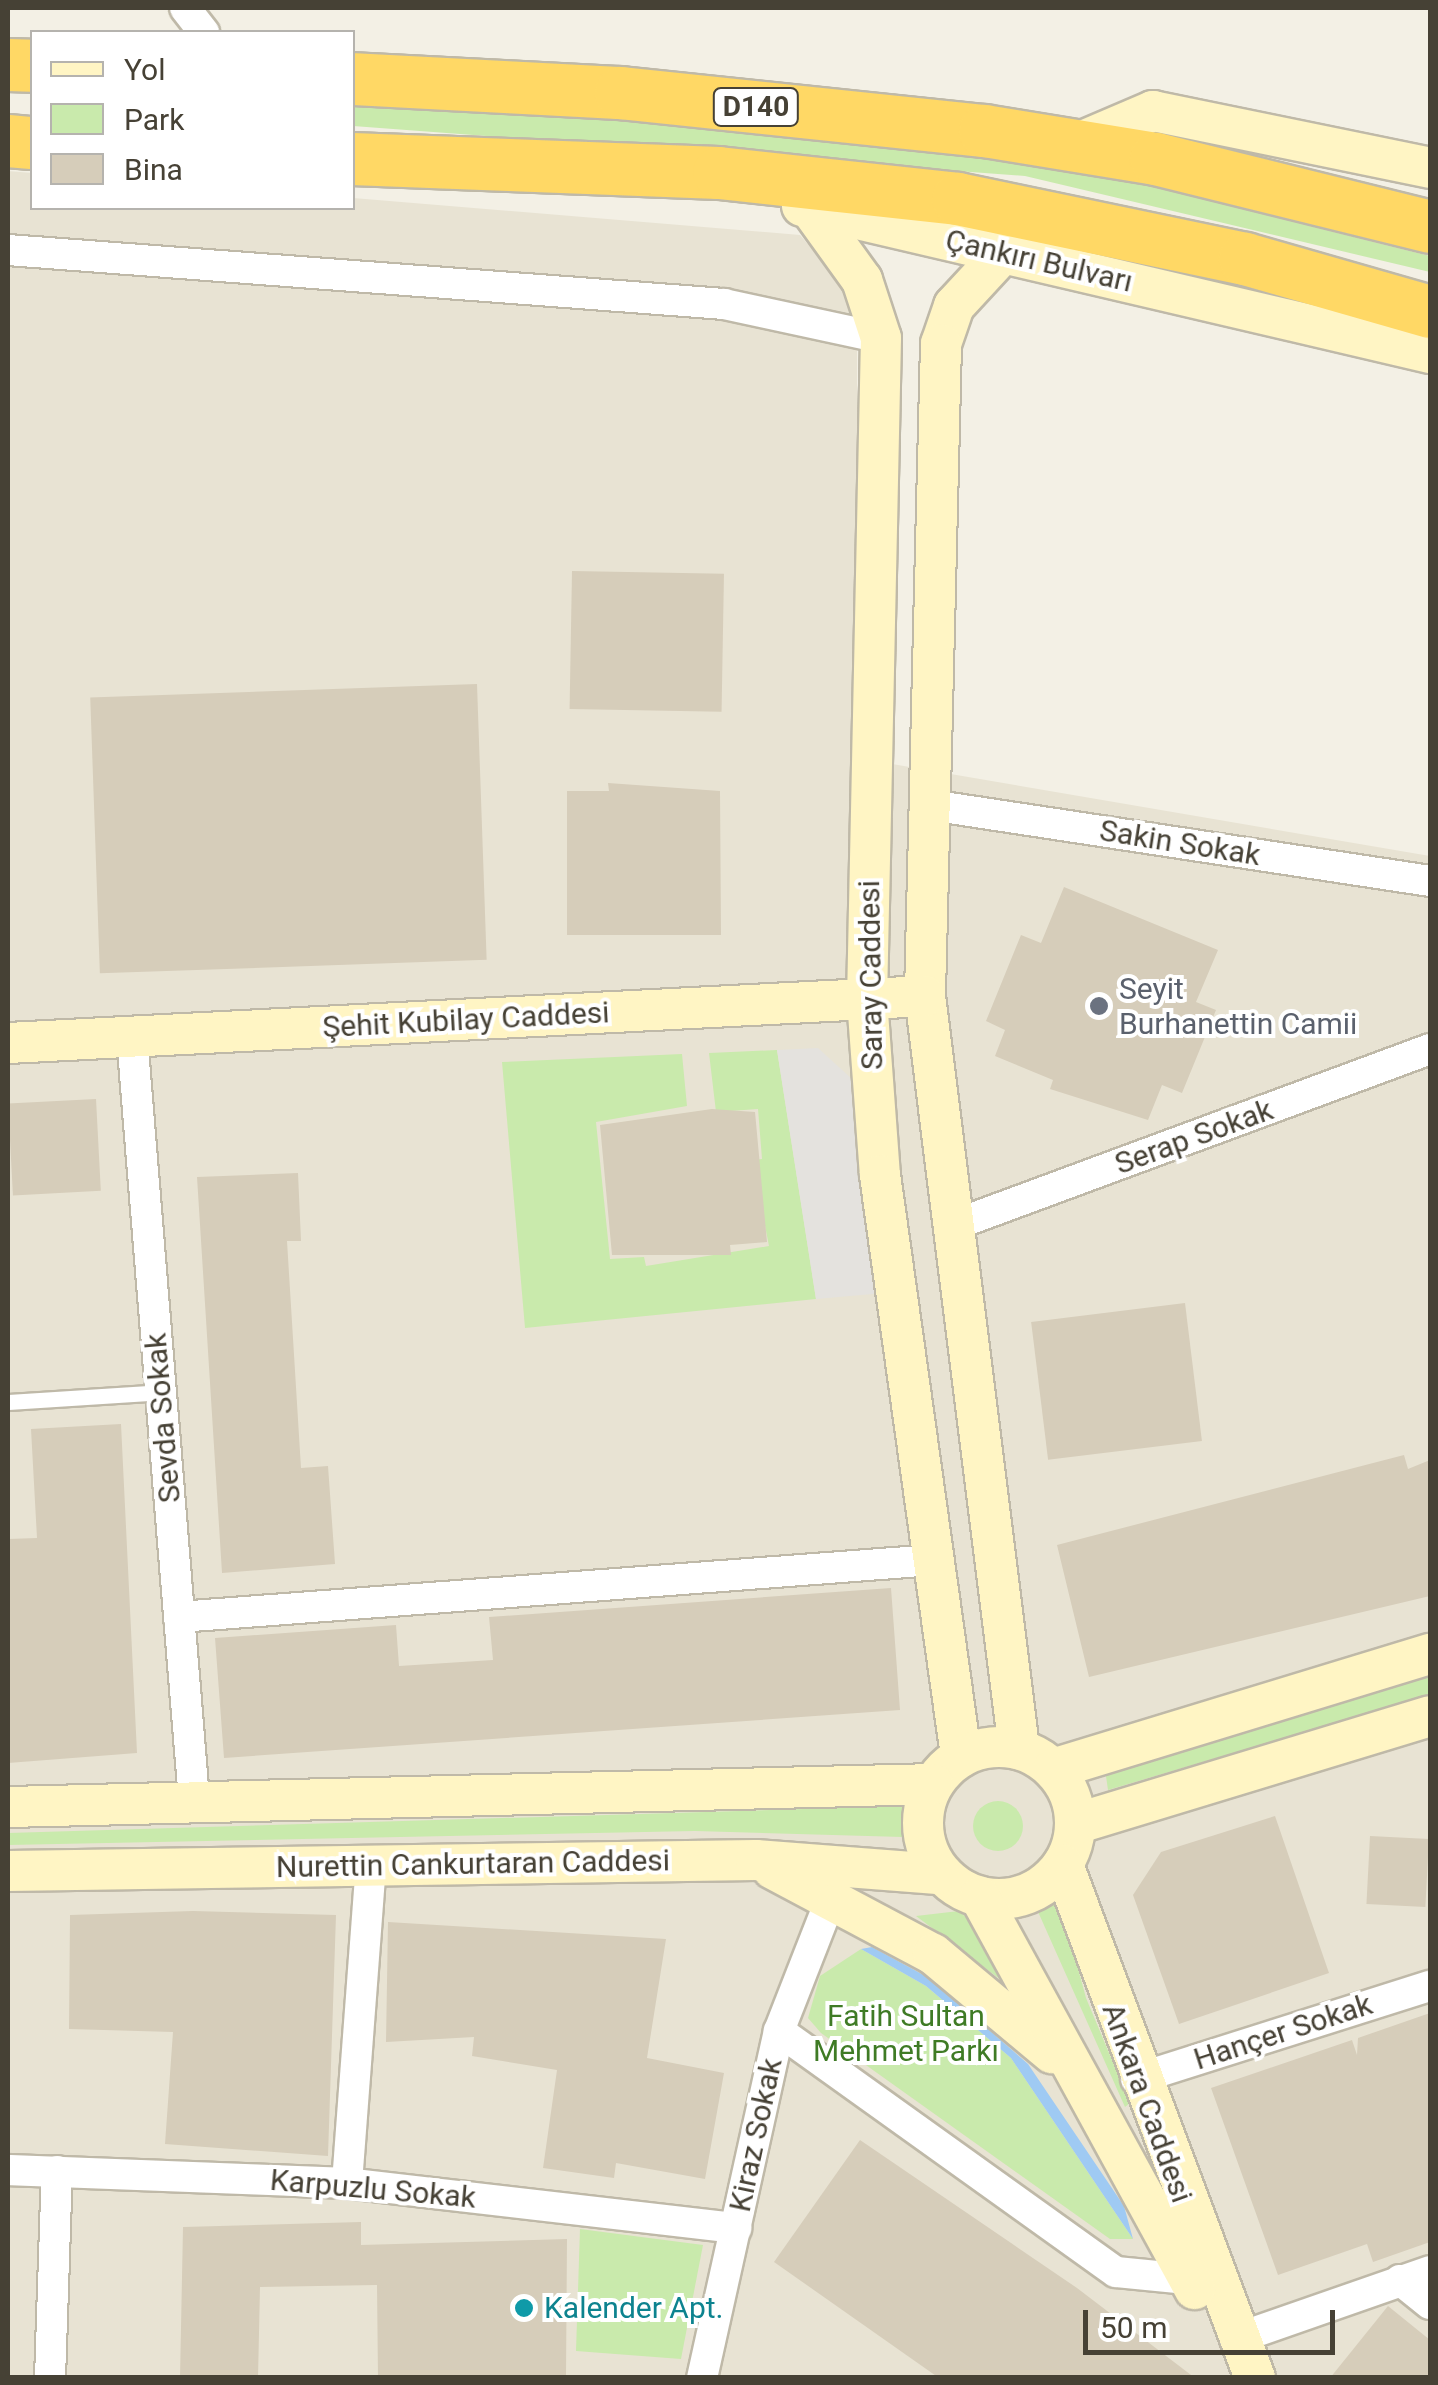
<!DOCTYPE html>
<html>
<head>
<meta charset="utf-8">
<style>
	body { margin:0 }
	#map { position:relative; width:1438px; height:2385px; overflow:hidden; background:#f3f0e5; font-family:Roboto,sans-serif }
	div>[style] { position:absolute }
	.residential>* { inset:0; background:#e8e3d3 }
	.green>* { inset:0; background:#c9eaac }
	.round { border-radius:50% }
	.parking>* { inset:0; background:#e4e2de }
	.water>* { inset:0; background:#9fcaf3 }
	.building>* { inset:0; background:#d6cdba; transform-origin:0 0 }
	.roads { filter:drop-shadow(2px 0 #bfb9a8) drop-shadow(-2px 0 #bfb9a8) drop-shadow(0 2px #bfb9a8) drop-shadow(0 -2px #bfb9a8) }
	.lane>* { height:15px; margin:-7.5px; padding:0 7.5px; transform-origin:7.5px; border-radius:7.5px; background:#fff }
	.street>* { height:30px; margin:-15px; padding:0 15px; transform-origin:15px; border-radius:15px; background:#fff }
	.secondary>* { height:40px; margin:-20px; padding:0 20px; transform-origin:20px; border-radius:20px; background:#fff5c4 }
	.secondary>.ring { margin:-20px; padding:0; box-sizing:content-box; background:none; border:40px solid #fff5c4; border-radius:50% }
	.highway>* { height:52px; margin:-26px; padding:0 26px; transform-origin:26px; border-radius:26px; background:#ffd865 }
	.dots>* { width:28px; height:28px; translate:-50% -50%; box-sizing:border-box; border:5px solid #fff; border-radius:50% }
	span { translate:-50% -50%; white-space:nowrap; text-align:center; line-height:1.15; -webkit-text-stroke:8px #fff; paint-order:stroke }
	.shield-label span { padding:2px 8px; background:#fff; border:2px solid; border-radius:8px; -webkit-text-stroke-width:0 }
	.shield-label { font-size:28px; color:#464135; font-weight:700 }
	.street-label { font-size:30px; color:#464135 }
	.worship-label { font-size:30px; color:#5b616d }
	.left { translate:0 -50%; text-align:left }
	.park-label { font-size:30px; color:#3f7b25 }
	.culture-label { font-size:30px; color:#0d838f }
	.frame { position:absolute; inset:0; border:10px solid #464135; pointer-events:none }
	.legend { position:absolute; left:30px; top:30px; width:325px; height:180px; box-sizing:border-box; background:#fff; border:2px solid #b5b3ae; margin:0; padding:12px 18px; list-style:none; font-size:30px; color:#464135 }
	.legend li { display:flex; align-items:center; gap:20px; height:50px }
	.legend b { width:50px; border:2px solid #b5b3ae }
	.scale { position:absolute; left:1083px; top:2310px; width:252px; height:45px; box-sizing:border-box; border:5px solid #464135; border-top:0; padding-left:12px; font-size:30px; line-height:35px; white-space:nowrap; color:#464135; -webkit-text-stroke:8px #fff; paint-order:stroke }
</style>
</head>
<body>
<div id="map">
	<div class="residential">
		<div style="clip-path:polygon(8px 171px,32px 173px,32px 208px,352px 208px,353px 198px,800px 235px,857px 302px,857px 758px,1430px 856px,1430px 2377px,8px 2377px)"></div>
	</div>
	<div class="green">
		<div style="clip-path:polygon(353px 102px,807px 134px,1094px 172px,1430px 256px,1430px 272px,1025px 176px,353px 126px)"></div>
		<div style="clip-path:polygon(777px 1050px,816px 1299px,525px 1328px,502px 1062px,682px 1054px,687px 1106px,596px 1122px,610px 1259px,644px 1257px,646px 1266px,769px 1246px,752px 1160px,762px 1159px,758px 1109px,716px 1112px,709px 1053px)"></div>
		<div style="clip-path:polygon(1430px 1676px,1430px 1695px,1108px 1790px,1105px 1769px)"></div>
		<div class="round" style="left:973px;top:1801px;width:50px;height:50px"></div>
		<div style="clip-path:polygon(902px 1806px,903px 1837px,695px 1831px,8px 1845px,8px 1833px)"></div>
		<div style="clip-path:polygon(1057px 1891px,1086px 1998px,1130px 2103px,1125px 2107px,1031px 1896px)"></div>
		<div style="clip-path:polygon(959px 1911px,968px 1919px,1001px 1980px,916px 1916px)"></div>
		<div style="clip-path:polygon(861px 1949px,926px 1986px,1011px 2058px,1133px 2239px,1110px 2239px,821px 2033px,808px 2018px,820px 1976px)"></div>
		<div style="clip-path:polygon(580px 2229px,703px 2245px,681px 2359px,576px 2351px)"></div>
	</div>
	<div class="parking">
		<div style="clip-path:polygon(818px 1048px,852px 1079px,884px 1293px,816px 1299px,777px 1050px)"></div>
	</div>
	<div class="water">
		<div style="clip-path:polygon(872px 1947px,931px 1979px,1028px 2064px,1124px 2206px,1133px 2239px,1011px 2058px,926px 1986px,861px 1949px)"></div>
	</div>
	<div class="building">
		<div style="left:572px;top:571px;width:152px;height:138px;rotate:1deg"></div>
		<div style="left:477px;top:684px;width:276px;height:387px;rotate:88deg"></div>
		<div style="clip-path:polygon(608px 783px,720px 791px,721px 935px,567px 935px,567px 791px,609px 791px)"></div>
		<div style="clip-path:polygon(1064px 887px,1218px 950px,1196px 1002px,1216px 1010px,1182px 1093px,1162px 1085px,1148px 1120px,1050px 1089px,1053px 1080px,995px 1056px,1005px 1030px,986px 1021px,1021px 935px,1041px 943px)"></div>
		<div style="left:96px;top:1099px;width:92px;height:88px;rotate:87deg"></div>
		<div style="clip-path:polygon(712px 1109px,755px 1112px,767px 1242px,730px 1245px,731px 1255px,612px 1255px,600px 1125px)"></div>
		<div style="clip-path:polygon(298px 1173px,301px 1241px,287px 1241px,301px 1468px,328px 1466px,335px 1564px,222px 1573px,197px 1177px)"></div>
		<div style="left:1185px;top:1303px;width:139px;height:155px;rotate:83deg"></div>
		<div style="clip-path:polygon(121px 1424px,137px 1753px,8px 1763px,8px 1539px,37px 1538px,31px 1429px)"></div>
		<div style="clip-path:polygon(1404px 1455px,1408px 1469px,1430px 1460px,1430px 1596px,1089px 1677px,1057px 1545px)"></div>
		<div style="clip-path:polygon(891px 1588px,900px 1710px,224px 1758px,215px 1638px,396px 1625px,399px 1666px,493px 1660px,489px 1617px)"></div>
		<div style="clip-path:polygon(1275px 1816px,1329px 1973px,1179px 2024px,1133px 1895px,1161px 1852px)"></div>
		<div style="left:1370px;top:1836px;width:59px;height:68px;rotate:3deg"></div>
		<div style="clip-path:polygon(193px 1911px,336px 1915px,328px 2156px,165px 2144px,173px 2032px,69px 2029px,70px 1915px)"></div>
		<div style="clip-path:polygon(388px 1922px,666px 1939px,647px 2058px,724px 2073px,705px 2179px,616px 2163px,614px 2178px,543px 2168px,557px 2070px,472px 2056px,474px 2037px,386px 2042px)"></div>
		<div style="clip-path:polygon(1430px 2013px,1430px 2242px,1373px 2262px,1367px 2244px,1278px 2275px,1211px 2088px,1352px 2040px,1357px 2055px,1358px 2038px)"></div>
		<div style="clip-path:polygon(860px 2140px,1077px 2288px,1195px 2378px,939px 2378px,774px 2262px)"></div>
		<div style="clip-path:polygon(361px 2222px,361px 2245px,567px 2239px,566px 2376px,378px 2378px,377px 2285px,260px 2287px,258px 2378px,180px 2378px,183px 2227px)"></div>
		<div style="clip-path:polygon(1388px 2306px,1430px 2340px,1430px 2378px,1330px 2378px)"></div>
	</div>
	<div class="roads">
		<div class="lane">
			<div style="left:8px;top:1402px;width:153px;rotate:-3.7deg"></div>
		</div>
		<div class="street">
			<div style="left:185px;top:8px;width:31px;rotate:52deg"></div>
			<div style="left:8px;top:250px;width:718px;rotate:4.31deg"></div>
			<div style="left:724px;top:304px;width:161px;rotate:12.2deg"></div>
			<div style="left:930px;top:805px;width:506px;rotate:8.64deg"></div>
			<div style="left:132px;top:1037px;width:765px;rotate:85.35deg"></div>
			<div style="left:957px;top:1224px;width:504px;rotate:-20.3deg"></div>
			<div style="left:179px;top:1617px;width:757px;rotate:-4.32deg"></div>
			<div style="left:779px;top:2031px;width:414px;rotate:35.6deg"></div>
			<div style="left:1116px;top:2272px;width:72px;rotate:5.6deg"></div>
			<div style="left:1136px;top:2079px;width:308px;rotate:-17.6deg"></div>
			<div style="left:8px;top:2170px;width:339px;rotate:2.2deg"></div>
			<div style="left:347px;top:2183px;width:392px;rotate:6.6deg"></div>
			<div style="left:347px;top:2183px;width:317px;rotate:-85.7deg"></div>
			<div style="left:1400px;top:2280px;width:38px;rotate:39deg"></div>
			<div style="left:1235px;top:2339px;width:207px;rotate:-19.2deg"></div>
			<div style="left:50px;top:2378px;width:207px;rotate:-88.1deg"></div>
			<div style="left:702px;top:2378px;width:355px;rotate:-77.5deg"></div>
			<div style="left:779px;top:2031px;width:143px;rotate:-68.6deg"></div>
		</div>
		<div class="secondary">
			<div style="left:1076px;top:144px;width:84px;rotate:-23.2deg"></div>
			<div style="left:1153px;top:111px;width:283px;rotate:11.6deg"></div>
			<div style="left:802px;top:206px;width:645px;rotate:13.17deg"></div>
			<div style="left:810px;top:208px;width:89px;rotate:54.2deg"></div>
			<div style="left:862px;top:280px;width:61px;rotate:71.9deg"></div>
			<div style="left:881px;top:338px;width:661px;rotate:91.21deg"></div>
			<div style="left:867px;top:999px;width:176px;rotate:85.8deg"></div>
			<div style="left:880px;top:1175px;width:587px;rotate:82.06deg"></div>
			<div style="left:1003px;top:253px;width:72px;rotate:132.8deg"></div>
			<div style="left:954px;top:306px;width:40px;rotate:108.9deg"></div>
			<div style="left:941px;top:344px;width:652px;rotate:91.41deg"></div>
			<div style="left:925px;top:996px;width:759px;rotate:82.88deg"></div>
			<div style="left:8px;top:1043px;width:918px;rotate:-2.93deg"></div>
			<div class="ring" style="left:923px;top:1747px;width:112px;height:112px"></div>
			<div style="left:1053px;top:1769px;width:394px;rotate:-17deg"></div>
			<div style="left:8px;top:1807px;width:925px;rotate:-1.42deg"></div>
			<div style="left:1075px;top:1824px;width:371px;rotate:-16.9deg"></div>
			<div style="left:1063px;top:1865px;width:548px;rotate:69.48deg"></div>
			<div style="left:773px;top:1869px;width:181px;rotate:28deg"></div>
			<div style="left:933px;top:1954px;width:155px;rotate:39.8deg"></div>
			<div style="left:8px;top:1871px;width:748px;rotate:-0.84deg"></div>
			<div style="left:756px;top:1860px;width:182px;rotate:4.4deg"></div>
			<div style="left:980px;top:1897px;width:447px;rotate:61.3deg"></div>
		</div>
		<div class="highway">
			<div style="left:8px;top:65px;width:24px;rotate:2deg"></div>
			<div style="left:352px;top:79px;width:269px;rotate:3deg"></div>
			<div style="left:621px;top:93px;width:366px;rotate:6deg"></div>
			<div style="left:985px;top:131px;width:173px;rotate:9.3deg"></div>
			<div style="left:1156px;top:159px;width:282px;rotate:13.9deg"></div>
			<div style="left:8px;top:141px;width:24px;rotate:5deg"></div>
			<div style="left:352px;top:159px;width:367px;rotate:2.2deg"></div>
			<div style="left:719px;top:173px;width:240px;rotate:6.2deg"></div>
			<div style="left:958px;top:199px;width:293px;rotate:11.8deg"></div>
			<div style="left:1245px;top:259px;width:192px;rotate:16deg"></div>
		</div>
	</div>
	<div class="dots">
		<div style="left:1099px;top:1006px;background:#6b7280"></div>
		<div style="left:524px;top:2308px;background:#0f9aa8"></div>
	</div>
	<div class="shield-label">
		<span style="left:756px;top:107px">D140</span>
	</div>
	<div class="street-label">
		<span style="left:1039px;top:261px;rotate:13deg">Çankırı Bulvarı</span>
		<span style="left:1180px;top:843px;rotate:9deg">Sakin Sokak</span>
		<span style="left:871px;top:975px;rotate:-91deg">Saray Caddesi</span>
		<span style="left:466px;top:1020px;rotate:-3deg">Şehit Kubilay Caddesi</span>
		<span style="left:1194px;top:1137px;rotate:-20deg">Serap Sokak</span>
		<span style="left:163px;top:1418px;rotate:-95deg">Sevda Sokak</span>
		<span style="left:473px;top:1864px;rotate:-1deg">Nurettin Cankurtaran Caddesi</span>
		<span style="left:1283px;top:2032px;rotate:-18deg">Hançer Sokak</span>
		<span style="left:1147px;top:2103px;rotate:70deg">Ankara Caddesi</span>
		<span style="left:756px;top:2135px;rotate:-78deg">Kiraz Sokak</span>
		<span style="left:373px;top:2189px;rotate:5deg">Karpuzlu Sokak</span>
	</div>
	<div class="worship-label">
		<span class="left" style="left:1119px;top:1006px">Seyit<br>Burhanettin Camii</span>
	</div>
	<div class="park-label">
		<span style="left:906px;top:2033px">Fatih Sultan<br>Mehmet Parkı</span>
	</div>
	<div class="culture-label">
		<span class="left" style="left:544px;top:2308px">Kalender Apt.</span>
	</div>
	<div class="frame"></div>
	<ul class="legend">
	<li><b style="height:12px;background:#fff5c4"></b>Yol</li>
	<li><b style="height:28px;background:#c9eaac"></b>Park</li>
	<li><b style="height:28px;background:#d6cdba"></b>Bina</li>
	</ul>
	<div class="scale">50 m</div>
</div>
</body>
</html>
